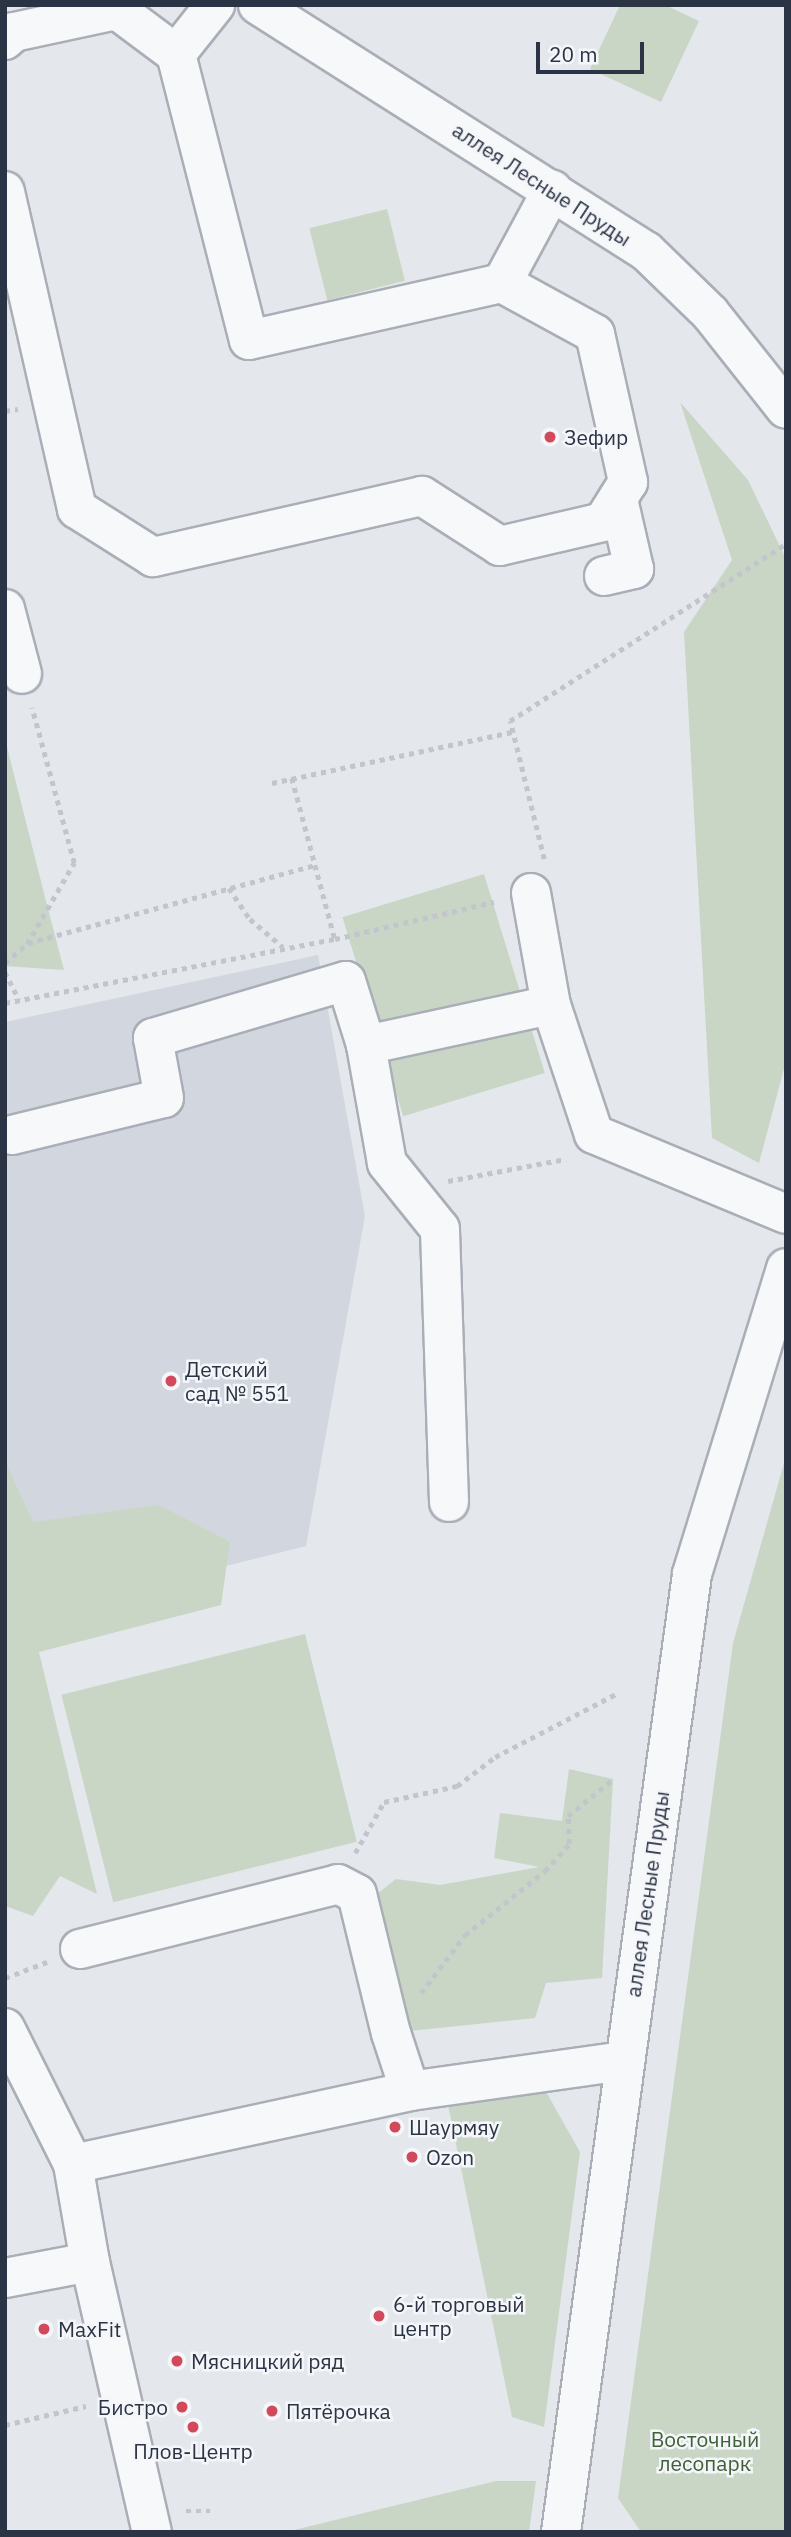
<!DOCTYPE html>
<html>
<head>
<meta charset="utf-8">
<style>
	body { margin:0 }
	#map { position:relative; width:791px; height:2537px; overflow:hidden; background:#e4e7ec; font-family:"IBM Plex Sans",sans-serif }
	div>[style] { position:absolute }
	.built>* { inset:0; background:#d2d6de }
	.green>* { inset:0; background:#c9d6c5; transform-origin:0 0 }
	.path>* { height:4.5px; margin-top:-2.25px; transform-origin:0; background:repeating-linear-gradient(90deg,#c2c5cb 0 5px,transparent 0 10px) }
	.roads { filter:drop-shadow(2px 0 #a9aeb7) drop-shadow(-2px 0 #a9aeb7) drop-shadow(0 2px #a9aeb7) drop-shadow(0 -2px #a9aeb7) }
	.minor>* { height:38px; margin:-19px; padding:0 19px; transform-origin:19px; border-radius:19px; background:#f7f8fa }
	.dots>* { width:19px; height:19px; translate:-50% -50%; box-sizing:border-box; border:4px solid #f4f6f9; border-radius:50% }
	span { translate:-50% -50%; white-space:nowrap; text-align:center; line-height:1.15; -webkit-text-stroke:5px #f4f6f9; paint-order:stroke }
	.street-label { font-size:21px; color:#2b3445 }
	.poi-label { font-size:21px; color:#2b3445 }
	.left { translate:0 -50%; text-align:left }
	.right { translate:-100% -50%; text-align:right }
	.park-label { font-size:21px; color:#3f6138 }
	.frame { position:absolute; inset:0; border:7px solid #2b3445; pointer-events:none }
	.scale { position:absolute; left:536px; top:42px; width:108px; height:32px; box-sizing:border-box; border:4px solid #2b3445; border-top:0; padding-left:9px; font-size:21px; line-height:24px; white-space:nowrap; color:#2b3445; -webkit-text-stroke:5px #f4f6f9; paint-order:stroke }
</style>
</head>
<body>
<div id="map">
	<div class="built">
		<div style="clip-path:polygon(318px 955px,365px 1216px,306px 1546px,5px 1621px,5px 1022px)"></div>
	</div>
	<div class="green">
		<div style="clip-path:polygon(620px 5px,665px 5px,699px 21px,661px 102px,590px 69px)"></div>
		<div style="left:387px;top:209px;width:74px;height:80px;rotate:76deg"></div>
		<div style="clip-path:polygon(680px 402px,748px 480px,786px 559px,786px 1061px,759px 1163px,712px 1138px,684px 632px,732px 560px)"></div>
		<div style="clip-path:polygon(5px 739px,47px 905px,64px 970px,5px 966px)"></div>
		<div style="left:484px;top:874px;width:208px;height:148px;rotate:73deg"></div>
		<div style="clip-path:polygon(786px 1456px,786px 2532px,641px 2532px,618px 2498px,733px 1643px)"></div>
		<div style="clip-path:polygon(5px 1461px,33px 1522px,159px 1505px,230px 1542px,221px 1605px,39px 1652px,97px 1894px,60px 1876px,33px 1916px,5px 1906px)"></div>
		<div style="left:305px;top:1634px;width:214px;height:251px;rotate:76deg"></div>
		<div style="clip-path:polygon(569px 1769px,613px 1779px,602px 1978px,546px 1983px,535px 2018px,391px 2033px,368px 1901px,396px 1879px,440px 1885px,539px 1867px,494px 1858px,500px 1813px,562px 1821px)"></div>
		<div style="clip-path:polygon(541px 2083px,580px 2152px,544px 2427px,512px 2417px,446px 2095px)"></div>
		<div style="clip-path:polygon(496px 2481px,536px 2481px,529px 2532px,286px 2532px)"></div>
	</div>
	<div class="path">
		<div style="left:5px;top:411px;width:13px;rotate:-9deg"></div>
		<div style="left:292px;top:778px;width:168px;rotate:75.1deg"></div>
		<div style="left:272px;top:783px;width:245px;rotate:-12deg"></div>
		<div style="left:544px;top:859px;width:142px;rotate:-103.8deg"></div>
		<div style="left:510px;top:721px;width:328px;rotate:-32.7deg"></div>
		<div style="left:229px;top:888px;width:37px;rotate:56deg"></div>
		<div style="left:250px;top:919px;width:43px;rotate:40.3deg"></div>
		<div style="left:28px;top:943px;width:297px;rotate:-15.2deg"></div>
		<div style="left:5px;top:963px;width:29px;rotate:-41deg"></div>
		<div style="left:27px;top:944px;width:94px;rotate:-59.9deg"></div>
		<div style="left:74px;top:863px;width:161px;rotate:-105.2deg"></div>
		<div style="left:5px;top:972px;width:31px;rotate:63deg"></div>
		<div style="left:5px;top:1003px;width:336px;rotate:-11deg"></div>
		<div style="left:335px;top:939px;width:163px;rotate:-13.1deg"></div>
		<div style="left:448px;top:1181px;width:120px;rotate:-10.6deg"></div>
		<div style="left:355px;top:1853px;width:59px;rotate:-60.4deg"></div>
		<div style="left:384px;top:1802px;width:75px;rotate:-12.4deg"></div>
		<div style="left:457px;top:1786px;width:48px;rotate:-37.3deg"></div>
		<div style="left:495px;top:1757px;width:139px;rotate:-27.5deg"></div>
		<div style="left:5px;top:1978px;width:45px;rotate:-20.9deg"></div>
		<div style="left:421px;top:1993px;width:73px;rotate:-52.8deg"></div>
		<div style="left:465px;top:1935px;width:102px;rotate:-38.7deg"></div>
		<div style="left:545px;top:1871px;width:36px;rotate:-48deg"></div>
		<div style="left:569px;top:1844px;width:28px;rotate:-92deg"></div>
		<div style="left:568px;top:1816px;width:58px;rotate:-39.4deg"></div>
		<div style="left:5px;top:2425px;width:83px;rotate:-13.2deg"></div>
		<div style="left:186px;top:2511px;width:24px"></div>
	</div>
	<div class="roads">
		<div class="minor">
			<div style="left:258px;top:5px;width:459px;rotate:32.4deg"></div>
			<div style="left:646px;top:251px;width:89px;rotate:44.1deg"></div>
			<div style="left:710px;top:313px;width:122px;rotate:51.6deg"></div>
			<div style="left:5px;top:40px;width:12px;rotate:-42deg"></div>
			<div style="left:14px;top:32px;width:105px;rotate:-12.1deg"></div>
			<div style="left:117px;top:10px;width:74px;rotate:36.7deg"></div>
			<div style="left:176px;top:54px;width:295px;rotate:75.7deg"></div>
			<div style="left:249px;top:340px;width:259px;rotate:-12.7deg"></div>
			<div style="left:502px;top:283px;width:106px;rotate:28.7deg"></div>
			<div style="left:595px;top:334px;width:152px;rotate:77.4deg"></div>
			<div style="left:628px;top:482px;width:47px;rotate:122deg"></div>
			<div style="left:603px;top:522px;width:106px;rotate:166.9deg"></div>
			<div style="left:500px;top:546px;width:93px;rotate:-147.3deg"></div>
			<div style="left:422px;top:496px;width:276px;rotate:167.2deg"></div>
			<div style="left:153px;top:557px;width:90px;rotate:-147.7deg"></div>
			<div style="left:77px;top:509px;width:326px;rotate:-102.8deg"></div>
			<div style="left:176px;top:54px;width:63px;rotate:-51.5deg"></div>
			<div style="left:502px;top:283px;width:106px;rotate:-61.7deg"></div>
			<div style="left:604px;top:576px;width:31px;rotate:-13deg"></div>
			<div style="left:634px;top:569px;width:72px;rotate:-102.9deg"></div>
			<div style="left:5px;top:609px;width:67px;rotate:75.3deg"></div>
			<div style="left:531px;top:893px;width:114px;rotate:79.9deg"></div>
			<div style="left:551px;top:1005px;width:136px;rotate:71.6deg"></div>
			<div style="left:594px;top:1134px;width:208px;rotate:22.6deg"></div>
			<div style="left:12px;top:1135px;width:156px;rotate:-13.7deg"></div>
			<div style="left:164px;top:1098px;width:61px;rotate:-100.4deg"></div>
			<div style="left:153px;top:1038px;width:201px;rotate:-16.5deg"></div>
			<div style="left:346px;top:981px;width:67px;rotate:72.6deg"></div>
			<div style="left:449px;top:1502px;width:273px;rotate:-91.9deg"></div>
			<div style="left:440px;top:1229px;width:85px;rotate:-128.8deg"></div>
			<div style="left:387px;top:1163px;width:120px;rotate:-100.1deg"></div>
			<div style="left:366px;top:1045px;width:189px;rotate:-12.2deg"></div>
			<div style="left:80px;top:1949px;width:266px;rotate:-14.1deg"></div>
			<div style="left:338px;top:1884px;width:21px;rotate:28deg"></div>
			<div style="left:357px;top:1894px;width:143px;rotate:76.3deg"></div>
			<div style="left:391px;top:2033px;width:61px;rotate:71.9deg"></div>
			<div style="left:5px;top:2028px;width:152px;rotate:63.4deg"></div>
			<div style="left:73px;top:2164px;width:99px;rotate:80.2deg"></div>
			<div style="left:90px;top:2262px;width:277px;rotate:77.1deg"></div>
			<div style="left:73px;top:2164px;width:345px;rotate:-12.2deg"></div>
			<div style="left:410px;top:2091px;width:216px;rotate:-8deg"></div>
			<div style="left:5px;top:2278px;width:86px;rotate:-10.7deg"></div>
			<div style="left:561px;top:2532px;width:967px;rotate:-82.21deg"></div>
			<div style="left:692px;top:1574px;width:320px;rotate:-72.9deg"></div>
		</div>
	</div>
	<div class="dots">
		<div style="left:550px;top:437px;background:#d1495b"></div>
		<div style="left:171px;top:1381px;background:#d1495b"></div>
		<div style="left:395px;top:2127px;background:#d1495b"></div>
		<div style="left:412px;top:2157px;background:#d1495b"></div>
		<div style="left:379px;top:2316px;background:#d1495b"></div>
		<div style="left:44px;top:2329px;background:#d1495b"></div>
		<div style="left:177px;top:2361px;background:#d1495b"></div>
		<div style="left:182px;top:2407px;background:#d1495b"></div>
		<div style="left:272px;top:2411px;background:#d1495b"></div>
		<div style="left:193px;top:2427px;background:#d1495b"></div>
	</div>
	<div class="street-label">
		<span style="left:542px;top:184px;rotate:33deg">аллея Лесные Пруды</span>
		<span style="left:647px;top:1894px;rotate:-82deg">аллея Лесные Пруды</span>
	</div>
	<div class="poi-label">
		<span class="left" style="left:564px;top:437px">Зефир</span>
		<span class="left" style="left:185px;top:1381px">Детский<br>сад № 551</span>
		<span class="left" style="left:409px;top:2127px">Шаурмяу</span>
		<span class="left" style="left:426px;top:2157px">Ozon</span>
		<span class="left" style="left:393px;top:2316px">6-й торговый<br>центр</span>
		<span class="left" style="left:58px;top:2329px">MaxFit</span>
		<span class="left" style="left:191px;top:2361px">Мясницкий ряд</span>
		<span class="right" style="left:168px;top:2407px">Бистро</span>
		<span class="left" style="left:286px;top:2411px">Пятёрочка</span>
		<span style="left:193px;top:2451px">Плов-Центр</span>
	</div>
	<div class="park-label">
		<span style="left:705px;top:2451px">Восточный<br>лесопарк</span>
	</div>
	<div class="frame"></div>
	<div class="scale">20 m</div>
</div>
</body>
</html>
